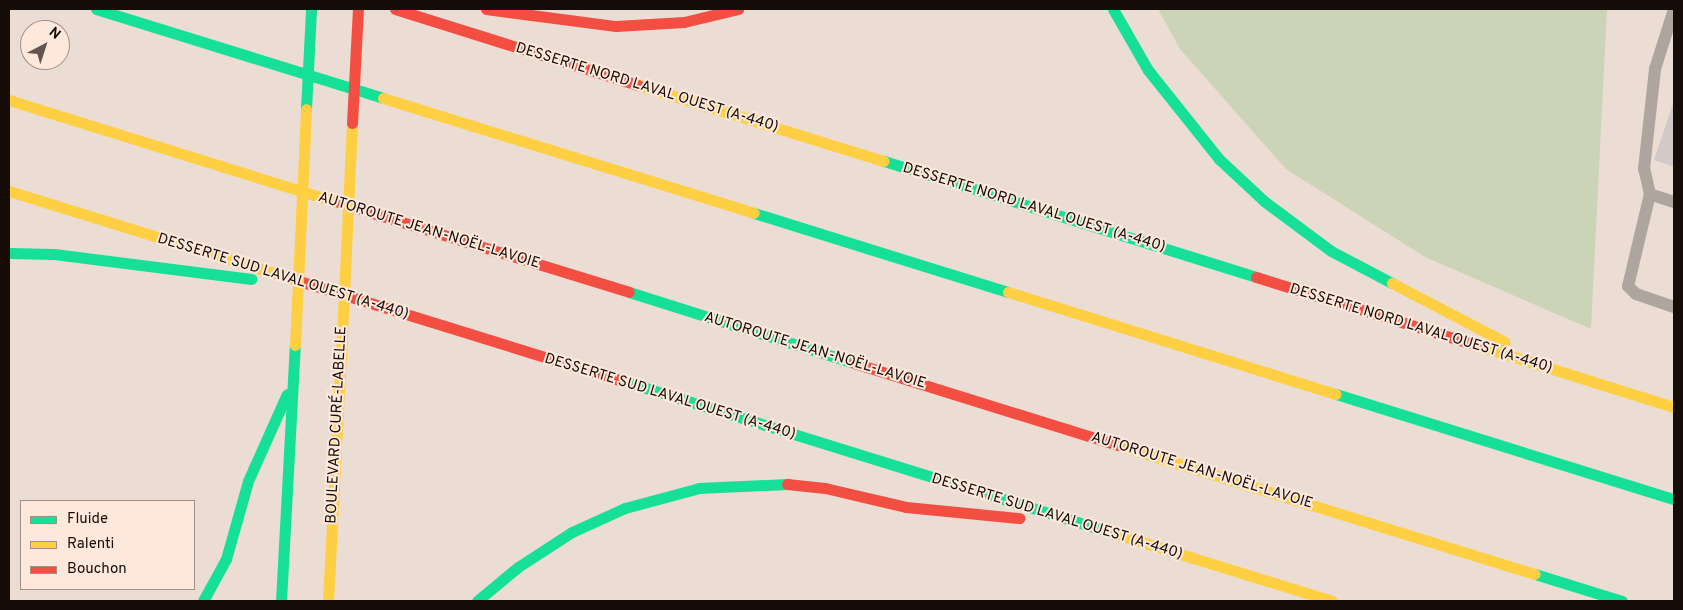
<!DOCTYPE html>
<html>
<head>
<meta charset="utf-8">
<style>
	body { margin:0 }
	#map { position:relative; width:1683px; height:610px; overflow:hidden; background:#ebdcd4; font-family:Overpass,sans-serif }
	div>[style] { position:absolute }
	.green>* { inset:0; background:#cbd4b6 }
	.building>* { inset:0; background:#d4c9c9 }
	.lane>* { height:12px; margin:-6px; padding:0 6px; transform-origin:6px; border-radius:6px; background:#aea69e }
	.fast>* { height:11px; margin:-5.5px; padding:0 5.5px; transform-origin:5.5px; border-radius:5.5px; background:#16e098 }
	.slow>* { height:11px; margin:-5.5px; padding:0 5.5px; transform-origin:5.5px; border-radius:5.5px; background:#ffcf43 }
	.jam>* { height:11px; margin:-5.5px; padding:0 5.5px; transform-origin:5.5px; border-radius:5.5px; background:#f24e42 }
	.fast-bridge>* { height:11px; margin:-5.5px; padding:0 5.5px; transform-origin:5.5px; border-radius:5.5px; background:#16e098 }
	.slow-bridge>* { height:11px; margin:-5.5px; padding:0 5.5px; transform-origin:5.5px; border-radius:5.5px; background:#ffcf43 }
	.jam-bridge>* { height:11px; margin:-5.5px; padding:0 5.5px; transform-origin:5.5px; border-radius:5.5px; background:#f24e42 }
	span { translate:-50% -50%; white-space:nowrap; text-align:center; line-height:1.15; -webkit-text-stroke:4px #fee8db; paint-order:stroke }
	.street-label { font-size:15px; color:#160d08 }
	.frame { position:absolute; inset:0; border:10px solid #160d08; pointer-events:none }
	.legend { position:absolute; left:20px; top:500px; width:175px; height:90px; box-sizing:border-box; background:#fee8db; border:1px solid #a19087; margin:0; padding:6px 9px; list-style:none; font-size:15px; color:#160d08 }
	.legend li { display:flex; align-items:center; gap:10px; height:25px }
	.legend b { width:25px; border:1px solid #a19087 }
	.north { position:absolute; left:20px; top:20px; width:50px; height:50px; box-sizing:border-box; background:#fee8db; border:1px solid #a19087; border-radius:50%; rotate:40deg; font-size:14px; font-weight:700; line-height:20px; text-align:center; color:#160d08 }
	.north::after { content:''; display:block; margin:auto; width:18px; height:22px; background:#61554f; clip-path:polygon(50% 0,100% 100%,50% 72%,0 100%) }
</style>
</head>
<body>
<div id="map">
	<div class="green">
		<div style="clip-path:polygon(1158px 9px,1607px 9px,1591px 329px,1425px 257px,1286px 169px,1180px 49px)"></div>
	</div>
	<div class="building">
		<div style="clip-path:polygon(1674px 101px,1674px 167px,1654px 160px)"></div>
	</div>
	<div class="lane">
		<div style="left:1650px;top:194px;width:26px;rotate:-103deg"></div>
		<div style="left:1644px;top:169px;width:101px;rotate:-83.7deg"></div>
		<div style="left:1655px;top:69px;width:63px;rotate:-72.4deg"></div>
		<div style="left:1674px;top:202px;width:25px;rotate:-162deg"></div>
		<div style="left:1650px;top:194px;width:95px;rotate:103.4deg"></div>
		<div style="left:1628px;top:286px;width:11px;rotate:45deg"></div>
		<div style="left:1636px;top:294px;width:40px;rotate:18.9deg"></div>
	</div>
	<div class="fast">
		<div style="left:96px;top:9px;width:300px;rotate:17.2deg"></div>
		<div style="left:1113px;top:9px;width:70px;rotate:60.2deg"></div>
		<div style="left:1148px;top:70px;width:114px;rotate:51.4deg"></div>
		<div style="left:1219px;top:159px;width:62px;rotate:43deg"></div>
		<div style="left:1264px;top:201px;width:84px;rotate:36.7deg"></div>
		<div style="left:1331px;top:251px;width:69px;rotate:27.7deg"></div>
		<div style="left:884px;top:161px;width:390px;rotate:17.3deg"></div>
		<div style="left:754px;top:213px;width:266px;rotate:17.3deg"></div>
		<div style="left:9px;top:253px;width:45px;rotate:1.3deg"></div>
		<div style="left:54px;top:254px;width:199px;rotate:7.2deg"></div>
		<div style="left:629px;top:292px;width:236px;rotate:17.5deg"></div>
		<div style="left:620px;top:380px;width:519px;rotate:17.25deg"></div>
		<div style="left:1336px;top:394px;width:354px;rotate:17.3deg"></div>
		<div style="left:1535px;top:574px;width:91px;rotate:17.2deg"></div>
		<div style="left:203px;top:601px;width:48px;rotate:-61.3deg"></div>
		<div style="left:226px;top:559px;width:81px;rotate:-74.2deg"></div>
		<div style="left:248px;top:481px;width:95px;rotate:-65.9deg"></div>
		<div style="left:281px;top:601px;width:256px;rotate:-86.9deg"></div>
		<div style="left:477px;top:601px;width:53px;rotate:-39.7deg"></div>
		<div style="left:518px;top:567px;width:64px;rotate:-32.9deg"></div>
		<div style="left:572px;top:532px;width:58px;rotate:-24.4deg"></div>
		<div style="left:625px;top:508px;width:77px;rotate:-15.1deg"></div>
		<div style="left:699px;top:488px;width:88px;rotate:-2.6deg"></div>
	</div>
	<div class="slow">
		<div style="left:638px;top:85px;width:257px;rotate:17.2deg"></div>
		<div style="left:383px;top:98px;width:388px;rotate:17.2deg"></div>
		<div style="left:9px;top:100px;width:347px;rotate:17.3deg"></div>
		<div style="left:9px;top:191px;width:300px;rotate:17.2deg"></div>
		<div style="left:1392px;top:283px;width:127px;rotate:27.6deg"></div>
		<div style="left:1008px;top:292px;width:343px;rotate:17.3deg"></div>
		<div style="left:1476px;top:345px;width:207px;rotate:17.4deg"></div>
		<div style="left:1118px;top:445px;width:436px;rotate:17.2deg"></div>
		<div style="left:1116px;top:534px;width:226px;rotate:17.2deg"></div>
		<div style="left:328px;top:601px;width:244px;rotate:-87deg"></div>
	</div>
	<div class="jam">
		<div style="left:395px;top:9px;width:255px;rotate:17.4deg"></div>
		<div style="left:486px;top:9px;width:131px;rotate:7.5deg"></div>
		<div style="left:616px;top:26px;width:68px;rotate:-3.4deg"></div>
		<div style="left:684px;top:22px;width:56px;rotate:-13.5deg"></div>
		<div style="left:340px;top:203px;width:302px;rotate:17.1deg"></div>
		<div style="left:1256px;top:277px;width:230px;rotate:17.2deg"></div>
		<div style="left:296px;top:280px;width:339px;rotate:17.2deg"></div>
		<div style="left:854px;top:363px;width:276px;rotate:17.3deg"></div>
		<div style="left:787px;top:484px;width:38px;rotate:6deg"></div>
		<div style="left:825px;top:488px;width:83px;rotate:13.2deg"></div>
		<div style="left:906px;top:507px;width:114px;rotate:5.6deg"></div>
	</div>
	<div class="fast-bridge">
		<div style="left:306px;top:109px;width:100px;rotate:-87.1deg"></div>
	</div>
	<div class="slow-bridge">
		<div style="left:295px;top:345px;width:236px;rotate:-87.3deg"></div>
		<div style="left:341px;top:357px;width:234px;rotate:-87.3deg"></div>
	</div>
	<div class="jam-bridge">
		<div style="left:352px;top:123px;width:114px;rotate:-87deg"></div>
	</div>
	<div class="street-label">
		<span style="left:647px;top:88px;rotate:17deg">DESSERTE NORD LAVAL OUEST (A-440)</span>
		<span style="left:1034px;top:208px;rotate:17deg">DESSERTE NORD LAVAL OUEST (A-440)</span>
		<span style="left:429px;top:231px;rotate:17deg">AUTOROUTE JEAN-NOËL-LAVOIE</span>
		<span style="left:283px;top:277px;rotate:17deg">DESSERTE SUD LAVAL OUEST (A-440)</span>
		<span style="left:1421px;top:329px;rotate:17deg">DESSERTE NORD LAVAL OUEST (A-440)</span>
		<span style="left:815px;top:351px;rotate:17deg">AUTOROUTE JEAN-NOËL-LAVOIE</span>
		<span style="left:670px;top:397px;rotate:17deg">DESSERTE SUD LAVAL OUEST (A-440)</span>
		<span style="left:337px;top:425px;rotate:-87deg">BOULEVARD CURÉ-LABELLE</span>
		<span style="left:1202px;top:471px;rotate:17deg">AUTOROUTE JEAN-NOËL-LAVOIE</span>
		<span style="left:1057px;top:517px;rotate:17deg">DESSERTE SUD LAVAL OUEST (A-440)</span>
	</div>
	<div class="frame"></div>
	<ul class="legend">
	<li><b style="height:6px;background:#16e098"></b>Fluide</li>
	<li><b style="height:6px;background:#ffcf43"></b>Ralenti</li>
	<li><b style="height:6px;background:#f24e42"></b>Bouchon</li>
	</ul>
	<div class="north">N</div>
</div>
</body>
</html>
